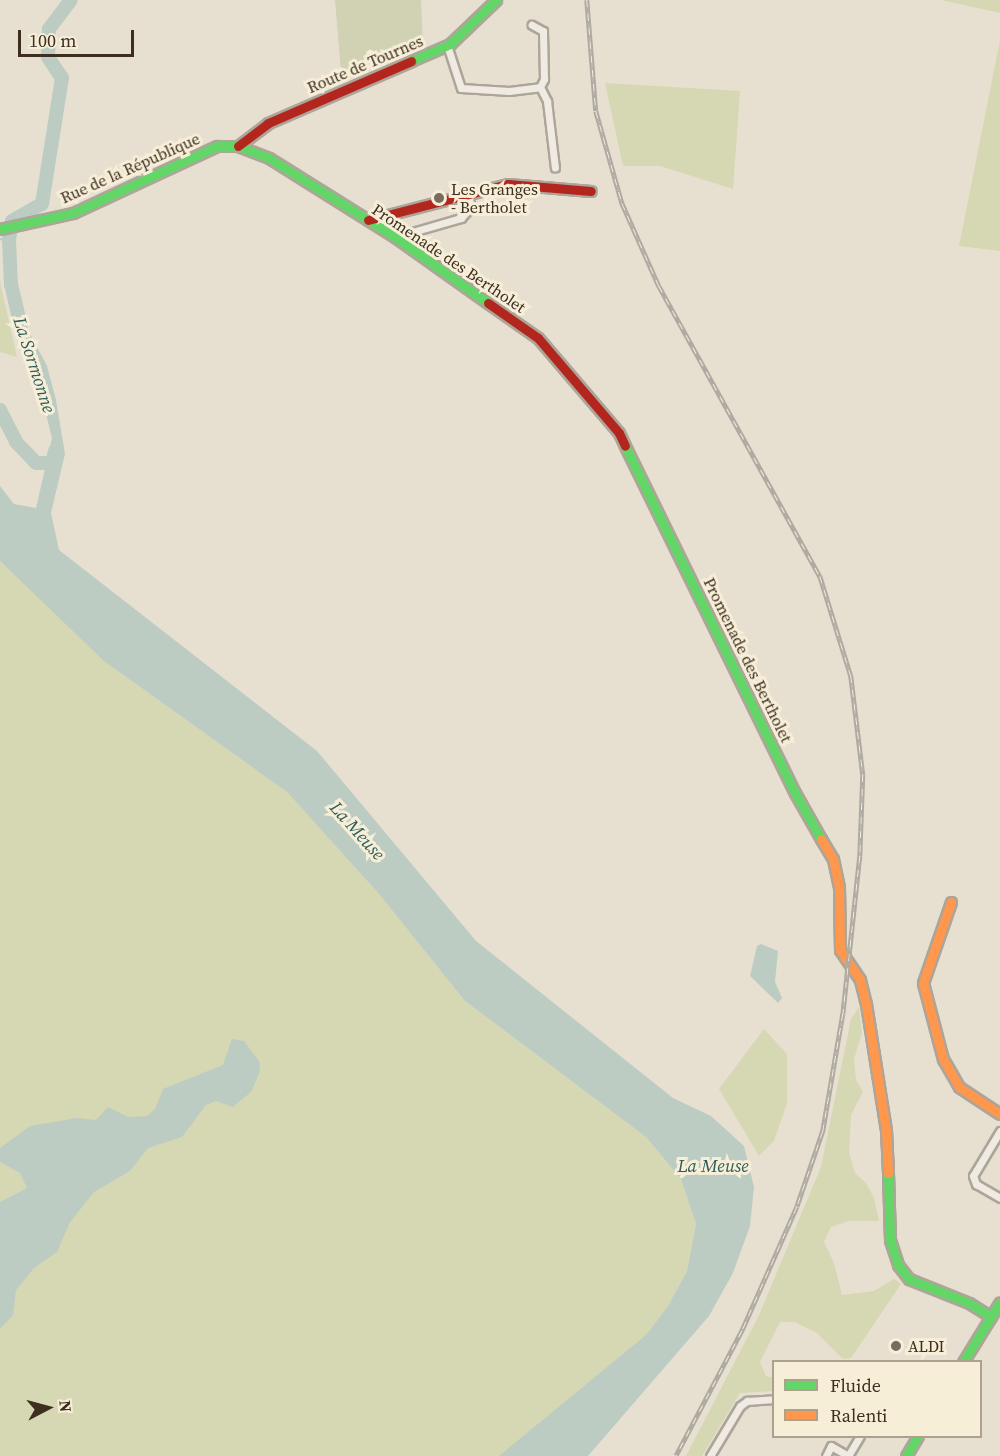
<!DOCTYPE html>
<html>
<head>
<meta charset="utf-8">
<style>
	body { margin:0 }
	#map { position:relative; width:1000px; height:1456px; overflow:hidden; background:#e7e0d1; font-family:"Source Serif 4",serif }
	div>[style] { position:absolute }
	.green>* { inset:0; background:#d6d7b3 }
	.cemetery>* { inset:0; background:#d1d1b3 }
	.water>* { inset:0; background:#bcccc2 }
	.stream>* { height:2px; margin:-1px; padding:0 1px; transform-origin:1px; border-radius:1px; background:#bcccc2 }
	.river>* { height:14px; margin:-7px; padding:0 7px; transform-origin:7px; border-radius:7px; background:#bcccc2 }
	.roads { filter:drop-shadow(2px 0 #ada599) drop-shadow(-2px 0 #ada599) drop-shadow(0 2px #ada599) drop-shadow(0 -2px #ada599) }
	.street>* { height:7px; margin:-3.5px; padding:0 3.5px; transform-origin:3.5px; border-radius:3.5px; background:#efebe3 }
	.fast>* { height:9px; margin:-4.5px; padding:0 4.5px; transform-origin:4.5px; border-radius:4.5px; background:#63d668 }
	.slow>* { height:9px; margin:-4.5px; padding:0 4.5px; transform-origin:4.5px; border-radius:4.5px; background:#ff974d }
	.jam>* { height:9px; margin:-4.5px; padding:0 4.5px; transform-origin:4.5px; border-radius:4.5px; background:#b3261e }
	.rail>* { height:4.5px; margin-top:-2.25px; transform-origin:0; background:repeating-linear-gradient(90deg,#f7eed8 0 7px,#afaaa2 0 14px); box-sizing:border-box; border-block:2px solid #afaaa2 }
	.dots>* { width:16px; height:16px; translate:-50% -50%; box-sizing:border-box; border:3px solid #f7eed8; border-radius:50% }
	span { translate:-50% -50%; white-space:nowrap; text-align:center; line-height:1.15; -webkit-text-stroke:6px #f7eed8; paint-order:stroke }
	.street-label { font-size:16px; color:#3d2e20 }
	.poi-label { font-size:16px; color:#3d2e20 }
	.left { translate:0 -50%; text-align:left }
	.water-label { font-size:18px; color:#2f5d5a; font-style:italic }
	.legend { position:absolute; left:772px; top:1360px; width:210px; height:78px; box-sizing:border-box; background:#f7eed8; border:2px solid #ada18e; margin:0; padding:8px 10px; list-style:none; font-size:18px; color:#3d2e20 }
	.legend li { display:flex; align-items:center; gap:12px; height:30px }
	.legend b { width:30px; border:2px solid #ada18e }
	.north { position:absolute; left:18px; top:1378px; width:60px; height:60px; -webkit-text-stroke:4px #f7eed8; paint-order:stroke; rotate:84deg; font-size:16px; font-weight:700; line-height:24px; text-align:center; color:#3d2e20 }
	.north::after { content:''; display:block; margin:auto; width:21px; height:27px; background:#3d2e20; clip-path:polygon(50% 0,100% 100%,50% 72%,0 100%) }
	.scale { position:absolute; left:18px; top:30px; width:116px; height:27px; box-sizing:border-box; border:3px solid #3d2e20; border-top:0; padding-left:8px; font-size:18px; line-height:21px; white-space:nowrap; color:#3d2e20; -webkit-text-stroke:4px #f7eed8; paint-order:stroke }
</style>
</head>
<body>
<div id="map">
	<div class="green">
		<div style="clip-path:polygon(941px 0,1000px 0,1000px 13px)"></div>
		<div style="clip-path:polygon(1000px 40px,1000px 251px,959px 246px)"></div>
		<div style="clip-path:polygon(605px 83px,740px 91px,733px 189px,660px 166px,623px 166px)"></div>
		<div style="clip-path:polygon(0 279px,1px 286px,17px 357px,0 352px)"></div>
		<div style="clip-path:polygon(0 561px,132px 681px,287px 792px,379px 894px,465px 1001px,646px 1137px,681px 1179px,696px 1224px,687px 1271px,668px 1306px,646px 1335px,501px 1456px,0 1456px)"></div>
		<div style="clip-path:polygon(859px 1007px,862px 1033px,854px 1059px,856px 1080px,863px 1092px,851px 1115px,849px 1152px,855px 1173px,866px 1183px,874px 1198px,879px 1221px,849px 1221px,831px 1227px,824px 1242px,834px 1263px,842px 1295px,874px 1291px,894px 1279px,901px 1284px,851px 1358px,843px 1359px,817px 1333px,795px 1322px,780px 1322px,760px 1362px,766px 1376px,773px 1378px,773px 1391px,740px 1393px,702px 1456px,686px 1456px,759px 1315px,821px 1167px,851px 1019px)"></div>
		<div style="clip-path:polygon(764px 1029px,787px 1054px,787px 1103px,774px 1141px,759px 1156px,719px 1089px)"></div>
	</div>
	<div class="cemetery">
		<div style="clip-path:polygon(335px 0,421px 0,423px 45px,399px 53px,390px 51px,390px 56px,341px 72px)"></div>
	</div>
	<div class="water">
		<div style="clip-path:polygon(21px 296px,28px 330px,47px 366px,56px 400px,65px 454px,51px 513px,59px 550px,317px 751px,476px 941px,673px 1098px,711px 1116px,744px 1146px,754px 1187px,750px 1226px,733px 1273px,709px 1316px,588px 1456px,499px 1456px,646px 1335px,668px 1306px,687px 1271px,696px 1224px,681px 1179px,646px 1137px,465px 1001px,379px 894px,287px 792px,104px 661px,0 561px,0 486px,14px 504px,36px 508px,52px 438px,40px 390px,12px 318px)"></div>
		<div style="clip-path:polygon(761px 944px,778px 951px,775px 982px,782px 998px,778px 1003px,750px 976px,757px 946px)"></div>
		<div style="clip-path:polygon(232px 1039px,244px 1041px,259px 1061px,260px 1071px,251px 1092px,233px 1107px,216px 1101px,206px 1105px,182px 1137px,148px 1148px,130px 1171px,94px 1192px,70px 1222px,57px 1252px,34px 1268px,16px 1290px,13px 1315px,0 1329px,0 1202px,27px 1188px,20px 1173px,0 1162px,0 1148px,30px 1126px,77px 1118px,96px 1120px,108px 1107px,128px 1117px,147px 1116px,155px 1109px,163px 1089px,223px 1065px)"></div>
	</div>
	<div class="stream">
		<div style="left:0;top:239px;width:9px;rotate:18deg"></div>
	</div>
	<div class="river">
		<div style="left:20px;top:323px;width:39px;rotate:-103deg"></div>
		<div style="left:11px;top:285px;width:45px;rotate:-92.5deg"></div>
		<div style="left:9px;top:240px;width:19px;rotate:-81deg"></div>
		<div style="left:12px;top:221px;width:34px;rotate:-30deg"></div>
		<div style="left:42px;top:204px;width:128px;rotate:-81deg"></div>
		<div style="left:62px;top:78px;width:25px;rotate:-124deg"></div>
		<div style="left:48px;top:57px;width:28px;rotate:-88deg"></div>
		<div style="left:49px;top:29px;width:36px;rotate:-53deg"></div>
		<div style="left:0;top:410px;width:36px;rotate:63deg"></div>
		<div style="left:16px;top:442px;width:29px;rotate:46deg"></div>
		<div style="left:36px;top:463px;width:16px"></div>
		<div style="left:52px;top:463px;width:12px;rotate:-76deg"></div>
	</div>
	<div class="roads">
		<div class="street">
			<div style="left:447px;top:45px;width:45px;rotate:72deg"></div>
			<div style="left:461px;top:88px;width:48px;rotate:3.6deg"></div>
			<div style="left:509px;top:91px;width:31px;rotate:-7deg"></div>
			<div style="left:540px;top:87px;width:9px;rotate:-63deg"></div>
			<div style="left:544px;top:79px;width:48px;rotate:-91.2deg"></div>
			<div style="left:543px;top:31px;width:13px;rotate:-151deg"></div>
			<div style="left:540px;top:87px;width:16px;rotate:63deg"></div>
			<div style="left:547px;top:101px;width:67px;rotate:83.2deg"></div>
			<div style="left:395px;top:237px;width:69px;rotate:-16.1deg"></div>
			<div style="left:461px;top:218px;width:13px;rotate:-48deg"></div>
			<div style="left:470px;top:208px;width:14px;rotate:-94deg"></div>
			<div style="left:1000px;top:1131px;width:52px;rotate:121deg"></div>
			<div style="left:973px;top:1176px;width:9px;rotate:69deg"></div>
			<div style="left:976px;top:1184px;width:28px;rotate:30deg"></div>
			<div style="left:710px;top:1456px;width:58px;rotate:-59deg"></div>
			<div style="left:740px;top:1406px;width:9px;rotate:-36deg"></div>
			<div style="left:747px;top:1401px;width:27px;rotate:-4deg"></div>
			<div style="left:826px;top:1456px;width:11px;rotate:-63deg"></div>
			<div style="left:831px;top:1446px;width:20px;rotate:30deg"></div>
			<div style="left:848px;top:1456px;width:23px;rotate:-59deg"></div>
		</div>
		<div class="fast">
			<div style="left:411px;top:61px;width:43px;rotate:-23.6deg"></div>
			<div style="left:450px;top:44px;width:64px;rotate:-43.7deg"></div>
			<div style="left:0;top:229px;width:75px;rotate:-12.4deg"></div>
			<div style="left:73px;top:213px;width:159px;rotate:-25deg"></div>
			<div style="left:217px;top:146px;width:21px"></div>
			<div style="left:238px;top:146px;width:33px;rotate:21deg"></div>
			<div style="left:269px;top:158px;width:149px;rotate:32.1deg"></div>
			<div style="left:395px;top:237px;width:114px;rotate:35.4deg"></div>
			<div style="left:625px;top:446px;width:386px;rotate:63.9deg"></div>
			<div style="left:795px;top:793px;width:53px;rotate:60.5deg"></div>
			<div style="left:888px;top:1173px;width:67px;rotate:88.3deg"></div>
			<div style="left:890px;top:1240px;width:26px;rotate:72deg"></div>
			<div style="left:898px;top:1265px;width:18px;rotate:52deg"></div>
			<div style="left:909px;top:1279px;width:65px;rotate:21.8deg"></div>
			<div style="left:969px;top:1303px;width:26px;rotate:32deg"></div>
			<div style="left:963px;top:1362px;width:70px;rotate:-58.3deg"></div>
			<div style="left:906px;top:1456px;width:23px;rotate:-59deg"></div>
		</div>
		<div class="slow">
			<div style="left:821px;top:839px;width:23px;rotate:59deg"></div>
			<div style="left:833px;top:859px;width:29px;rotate:78deg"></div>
			<div style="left:839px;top:887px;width:63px;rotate:89.1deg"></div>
			<div style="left:840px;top:950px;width:36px;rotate:56deg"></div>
			<div style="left:860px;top:980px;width:25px;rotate:76deg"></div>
			<div style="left:866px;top:1004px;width:128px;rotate:81deg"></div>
			<div style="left:886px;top:1130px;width:43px;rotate:87.3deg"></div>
			<div style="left:951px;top:902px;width:86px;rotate:109.1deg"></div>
			<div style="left:923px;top:983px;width:79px;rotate:75.3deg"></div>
			<div style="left:943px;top:1059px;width:32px;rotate:60deg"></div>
			<div style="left:959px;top:1087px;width:49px;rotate:33.4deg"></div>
		</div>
		<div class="jam">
			<div style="left:238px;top:146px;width:38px;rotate:-37deg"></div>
			<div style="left:268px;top:123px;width:156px;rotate:-23.4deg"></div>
			<div style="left:368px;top:220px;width:145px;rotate:-14.4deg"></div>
			<div style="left:508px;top:184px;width:83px;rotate:4.8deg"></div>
			<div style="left:488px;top:303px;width:61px;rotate:35deg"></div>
			<div style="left:538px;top:338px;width:125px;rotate:49.5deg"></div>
			<div style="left:619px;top:433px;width:14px;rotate:65deg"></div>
		</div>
	</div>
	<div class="rail">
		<div style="left:587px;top:0;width:111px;rotate:85.4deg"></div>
		<div style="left:596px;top:111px;width:96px;rotate:74.2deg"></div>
		<div style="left:622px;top:203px;width:91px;rotate:66deg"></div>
		<div style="left:659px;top:286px;width:332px;rotate:61deg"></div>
		<div style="left:820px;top:576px;width:105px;rotate:72.8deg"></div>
		<div style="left:851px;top:676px;width:100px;rotate:83.1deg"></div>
		<div style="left:863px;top:775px;width:81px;rotate:92.1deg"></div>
		<div style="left:860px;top:856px;width:159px;rotate:96.1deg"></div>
		<div style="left:843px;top:1014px;width:119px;rotate:99.7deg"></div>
		<div style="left:823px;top:1131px;width:80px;rotate:108.9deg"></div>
		<div style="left:797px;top:1207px;width:136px;rotate:113.9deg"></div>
		<div style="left:742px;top:1331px;width:141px;rotate:117.8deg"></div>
	</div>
	<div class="dots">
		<div style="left:439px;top:198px;background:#786c5e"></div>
		<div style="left:896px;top:1346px;background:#786c5e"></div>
	</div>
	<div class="street-label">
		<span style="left:365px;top:64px;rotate:-23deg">Route de Tournes</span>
		<span style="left:130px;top:168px;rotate:-24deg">Rue de la République</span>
		<span style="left:449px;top:258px;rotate:34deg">Promenade des Bertholet</span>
		<span style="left:748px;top:660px;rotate:64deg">Promenade des Bertholet</span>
	</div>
	<div class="poi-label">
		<span class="left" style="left:451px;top:198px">Les Granges<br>- Bertholet</span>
		<span class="left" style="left:908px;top:1346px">ALDI</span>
	</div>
	<div class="water-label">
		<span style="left:34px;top:365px;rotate:72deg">La Sormonne</span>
		<span style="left:357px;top:831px;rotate:48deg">La Meuse</span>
		<span style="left:713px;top:1166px">La Meuse</span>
	</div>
	<ul class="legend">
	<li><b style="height:8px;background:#63d668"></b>Fluide</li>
	<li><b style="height:8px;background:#ff974d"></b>Ralenti</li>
	</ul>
	<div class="north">N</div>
	<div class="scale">100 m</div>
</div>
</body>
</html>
